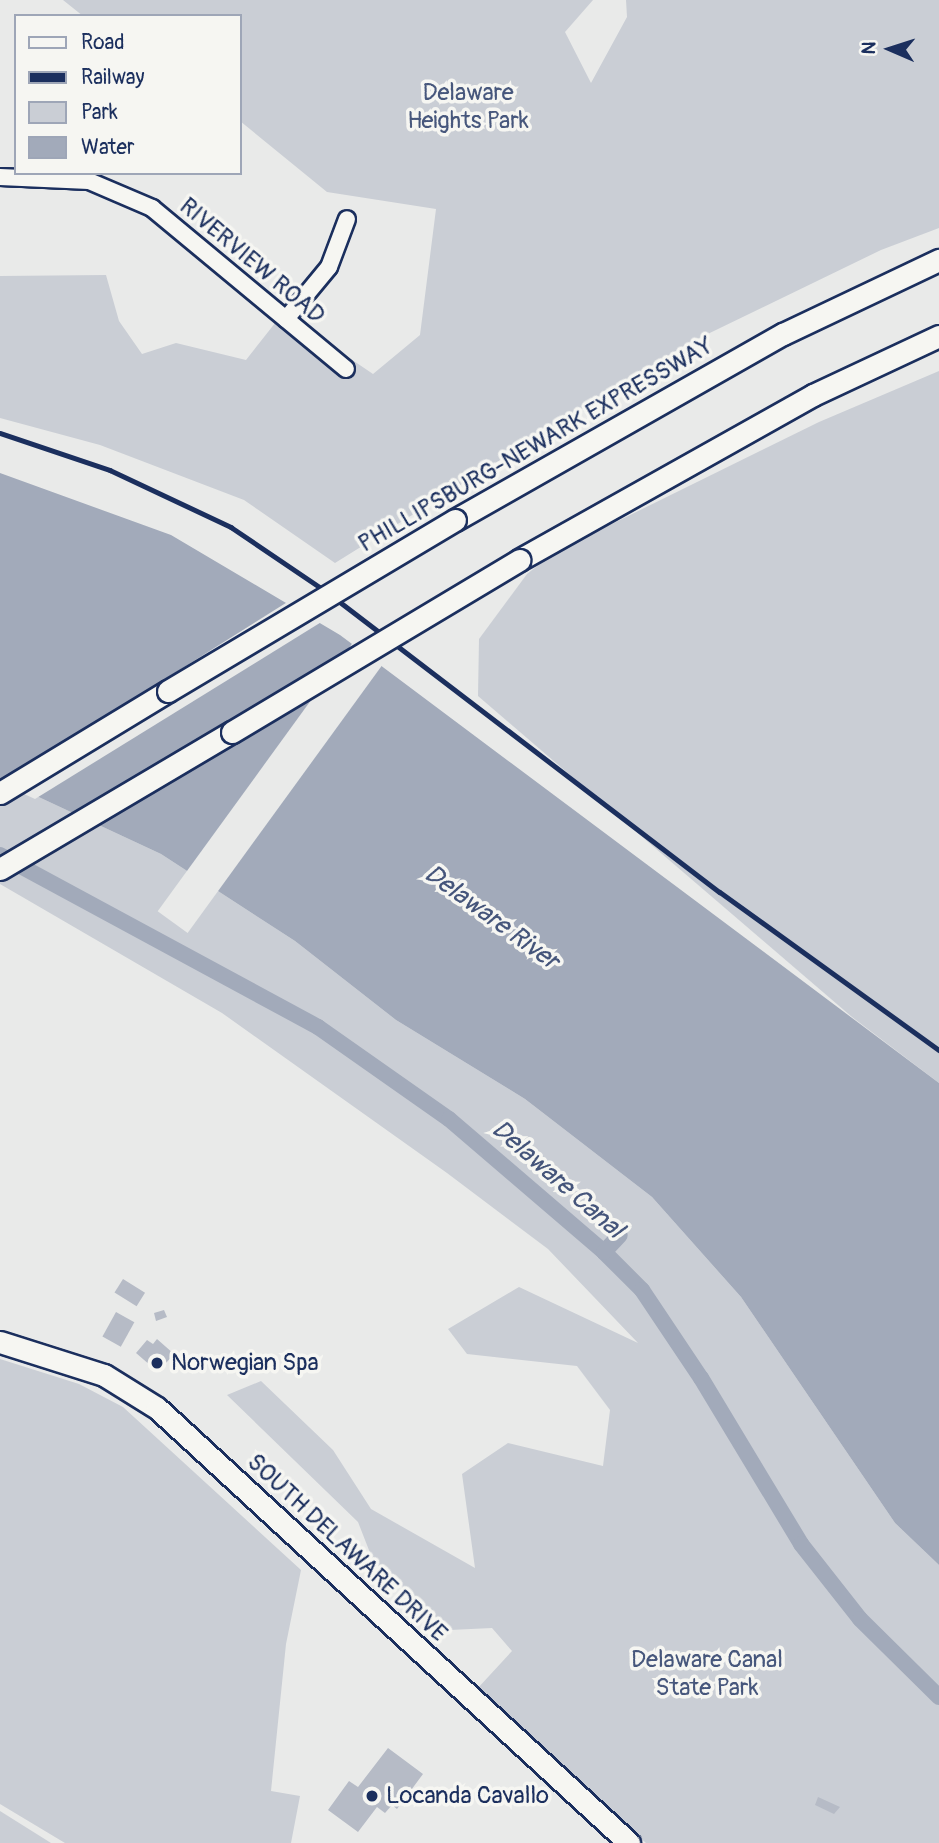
<!DOCTYPE html>
<html>
<head>
<meta charset="utf-8">
<style>
	body { margin:0 }
	#map { position:relative; width:939px; height:1843px; overflow:hidden; background:#e9eae9; font-family:Pangolin,sans-serif }
	div>[style] { position:absolute }
	.green>* { inset:0; background:#caced5 }
	.water>* { inset:0; background:#a2aaba }
	.pier>* { inset:0; background:#e9eae9; transform-origin:0 0 }
	.canal>* { height:16px; margin:-8px; padding:0 8px; transform-origin:8px; border-radius:8px; background:#a2aaba }
	.building>* { inset:0; background:#b6bbc6; transform-origin:0 0 }
	.roads { filter:drop-shadow(2px 0 #1b2f5e) drop-shadow(-2px 0 #1b2f5e) drop-shadow(0 2px #1b2f5e) drop-shadow(0 -2px #1b2f5e) }
	.minor>* { height:16px; margin:-8px; padding:0 8px; transform-origin:8px; border-radius:8px; background:#f6f6f2 }
	.highway>* { height:21px; margin:-10.5px; padding:0 10.5px; transform-origin:10.5px; border-radius:10.5px; background:#f6f6f2 }
	.rail>* { height:4.5px; margin:-2.25px; padding:0 2.25px; transform-origin:2.25px; border-radius:2.25px; background:#1b2f5e }
	.bridges { filter:drop-shadow(2px 0 #1b2f5e) drop-shadow(-2px 0 #1b2f5e) drop-shadow(0 2px #1b2f5e) drop-shadow(0 -2px #1b2f5e) }
	.highway-bridge>* { height:21px; margin:-10.5px; padding:0 10.5px; transform-origin:10.5px; border-radius:10.5px; background:#f6f6f2 }
	.dots>* { width:19px; height:19px; translate:-50% -50%; box-sizing:border-box; border:4px solid #f6f6f2; border-radius:50% }
	span { translate:-50% -50%; white-space:nowrap; text-align:center; line-height:1.15; -webkit-text-stroke:7px #f6f6f2; paint-order:stroke }
	.park-label { font-size:24px; color:#47577c }
	.street-label { font-size:24px; color:#1b2f5e }
	.poi-label { font-size:24px; color:#1b2f5e }
	.left { translate:0 -50%; text-align:left }
	.water-label { font-size:26px; color:#44547a; font-style:italic }
	.legend { position:absolute; left:14px; top:14px; width:228px; height:161px; box-sizing:border-box; background:#f6f6f2; border:2px solid #9ea6b7; margin:0; padding:9px 12px; list-style:none; font-size:21px; color:#1b2f5e }
	.legend li { display:flex; align-items:center; gap:14px; height:35px }
	.legend b { width:35px; border:2px solid #9ea6b7 }
	.north { position:absolute; left:855px; top:14px; width:70px; height:70px; -webkit-text-stroke:5px #f6f6f2; paint-order:stroke; rotate:273deg; font-size:19px; font-weight:700; line-height:28px; text-align:center; color:#1b2f5e }
	.north::after { content:''; display:block; margin:auto; width:24px; height:32px; background:#1b2f5e; clip-path:polygon(50% 0,100% 100%,50% 72%,0 100%) }
</style>
</head>
<body>
<div id="map">
	<div class="green">
		<div style="clip-path:polygon(63px 0,593px 0,565px 32px,591px 83px,627px 17px,626px 0,939px 0,939px 228px,881px 250px,687px 344px,335px 563px,244px 500px,100px 445px,0 418px,0 276px,106px 275px,119px 321px,142px 354px,176px 343px,246px 360px,283px 313px,373px 374px,420px 335px,436px 209px,327px 192px,240px 121px,240px 16px,83px 16px)"></div>
		<div style="clip-path:polygon(939px 371px,939px 1083px,852px 1017px,478px 696px,479px 639px,527px 574px,555px 552px,819px 422px)"></div>
		<div style="clip-path:polygon(0 779px,161px 854px,295px 941px,396px 1020px,525px 1099px,652px 1197px,741px 1297px,895px 1523px,939px 1565px,939px 1843px,646px 1843px,477px 1689px,512px 1651px,492px 1628px,450px 1630px,374px 1563px,358px 1522px,227px 1395px,261px 1381px,333px 1450px,371px 1509px,475px 1568px,462px 1474px,508px 1443px,603px 1466px,610px 1410px,577px 1366px,467px 1354px,448px 1329px,519px 1287px,638px 1343px,548px 1249px,447px 1173px,222px 1013px,0 884px)"></div>
		<div style="clip-path:polygon(0 1359px,79px 1384px,123px 1407px,301px 1570px,286px 1644px,271px 1791px,300px 1796px,291px 1843px,65px 1843px,0 1804px)"></div>
		<div style="clip-path:polygon(0 1811px,51px 1843px,0 1843px)"></div>
	</div>
	<div class="water">
		<div style="clip-path:polygon(0 473px,171px 535px,340px 635px,939px 1083px,939px 1565px,895px 1523px,741px 1297px,652px 1197px,525px 1099px,396px 1020px,295px 941px,161px 854px,0 779px)"></div>
	</div>
	<div class="pier">
		<div style="clip-path:polygon(289px 601px,323px 621px,35px 799px,0 783px)"></div>
		<div style="left:354px;top:641px;width:37px;height:334px;rotate:36deg"></div>
	</div>
	<div class="canal">
		<div style="left:0;top:855px;width:362px;rotate:28.4deg"></div>
		<div style="left:318px;top:1027px;width:160px;rotate:35.1deg"></div>
		<div style="left:449px;top:1119px;width:204px;rotate:40.6deg"></div>
		<div style="left:604px;top:1252px;width:54px;rotate:45deg"></div>
		<div style="left:642px;top:1290px;width:106px;rotate:56.2deg"></div>
		<div style="left:701px;top:1378px;width:194px;rotate:58.9deg"></div>
		<div style="left:801px;top:1544px;width:95px;rotate:51.8deg"></div>
		<div style="left:860px;top:1619px;width:111px;rotate:44.6deg"></div>
		<div style="left:604px;top:1252px;width:23px;rotate:-47deg"></div>
	</div>
	<div class="building">
		<div style="left:123px;top:1279px;width:26px;height:16px;rotate:32deg"></div>
		<div style="clip-path:polygon(164px 1310px,167px 1317px,156px 1321px,154px 1313px)"></div>
		<div style="left:116px;top:1312px;width:21px;height:28px;rotate:29deg"></div>
		<div style="clip-path:polygon(157px 1339px,174px 1354px,158px 1372px,136px 1353px,147px 1340px,153px 1344px)"></div>
		<div style="clip-path:polygon(388px 1748px,423px 1774px,397px 1809px,392px 1805px,385px 1813px,377px 1807px,358px 1832px,328px 1810px,349px 1781px,358px 1787px)"></div>
		<div style="clip-path:polygon(818px 1797px,840px 1807px,834px 1814px,815px 1805px)"></div>
	</div>
	<div class="roads">
		<div class="minor">
			<div style="left:0;top:177px;width:89px;rotate:2.6deg"></div>
			<div style="left:89px;top:181px;width:69px;rotate:23.2deg"></div>
			<div style="left:152px;top:208px;width:252px;rotate:39.7deg"></div>
			<div style="left:286px;top:319px;width:67px;rotate:-50.4deg"></div>
			<div style="left:329px;top:267px;width:51px;rotate:-69.4deg"></div>
		</div>
		<div class="highway">
			<div style="left:455px;top:520px;width:377px;rotate:-29.6deg"></div>
			<div style="left:783px;top:334px;width:173px;rotate:-25.4deg"></div>
			<div style="left:519px;top:560px;width:337px;rotate:-29.3deg"></div>
			<div style="left:813px;top:395px;width:139px;rotate:-25.1deg"></div>
			<div style="left:0;top:793px;width:197px;rotate:-31.3deg"></div>
			<div style="left:0;top:869px;width:269px;rotate:-30.6deg"></div>
			<div style="left:0;top:1342px;width:109px;rotate:17.6deg"></div>
			<div style="left:104px;top:1375px;width:62px;rotate:31.9deg"></div>
			<div style="left:157px;top:1408px;width:642px;rotate:42.66deg"></div>
		</div>
	</div>
	<div class="rail">
		<div style="left:0;top:433px;width:116px;rotate:18.6deg"></div>
		<div style="left:110px;top:470px;width:134px;rotate:25.2deg"></div>
		<div style="left:231px;top:527px;width:116px;rotate:34.1deg"></div>
		<div style="left:327px;top:592px;width:494px;rotate:37.4deg"></div>
		<div style="left:720px;top:892px;width:270px;rotate:35.8deg"></div>
	</div>
	<div class="bridges">
		<div class="highway-bridge">
			<div style="left:168px;top:691px;width:334px;rotate:-30.8deg"></div>
			<div style="left:232px;top:732px;width:335px;rotate:-30.9deg"></div>
		</div>
	</div>
	<div class="dots">
		<div style="left:157px;top:1363px;background:#1b2f5e"></div>
		<div style="left:372px;top:1796px;background:#1b2f5e"></div>
	</div>
	<div class="park-label">
		<span style="left:468px;top:107px">Delaware<br>Heights Park</span>
		<span style="left:707px;top:1674px">Delaware Canal<br>State Park</span>
	</div>
	<div class="street-label">
		<span style="left:252px;top:261px;rotate:40deg">RIVERVIEW ROAD</span>
		<span style="left:536px;top:445px;rotate:-30deg">PHILLIPSBURG-NEWARK EXPRESSWAY</span>
		<span style="left:347px;top:1548px;rotate:43deg">SOUTH DELAWARE DRIVE</span>
	</div>
	<div class="poi-label">
		<span class="left" style="left:171px;top:1363px">Norwegian Spa</span>
		<span class="left" style="left:386px;top:1796px">Locanda Cavallo</span>
	</div>
	<div class="water-label">
		<span style="left:491px;top:918px;rotate:36deg">Delaware River</span>
		<span style="left:557px;top:1180px;rotate:41deg">Delaware Canal</span>
	</div>
	<ul class="legend">
	<li><b style="height:9px;background:#f6f6f2"></b>Road</li>
	<li><b style="height:9px;background:#1b2f5e"></b>Railway</li>
	<li><b style="height:19px;background:#caced5"></b>Park</li>
	<li><b style="height:19px;background:#a2aaba"></b>Water</li>
	</ul>
	<div class="north">N</div>
</div>
</body>
</html>
